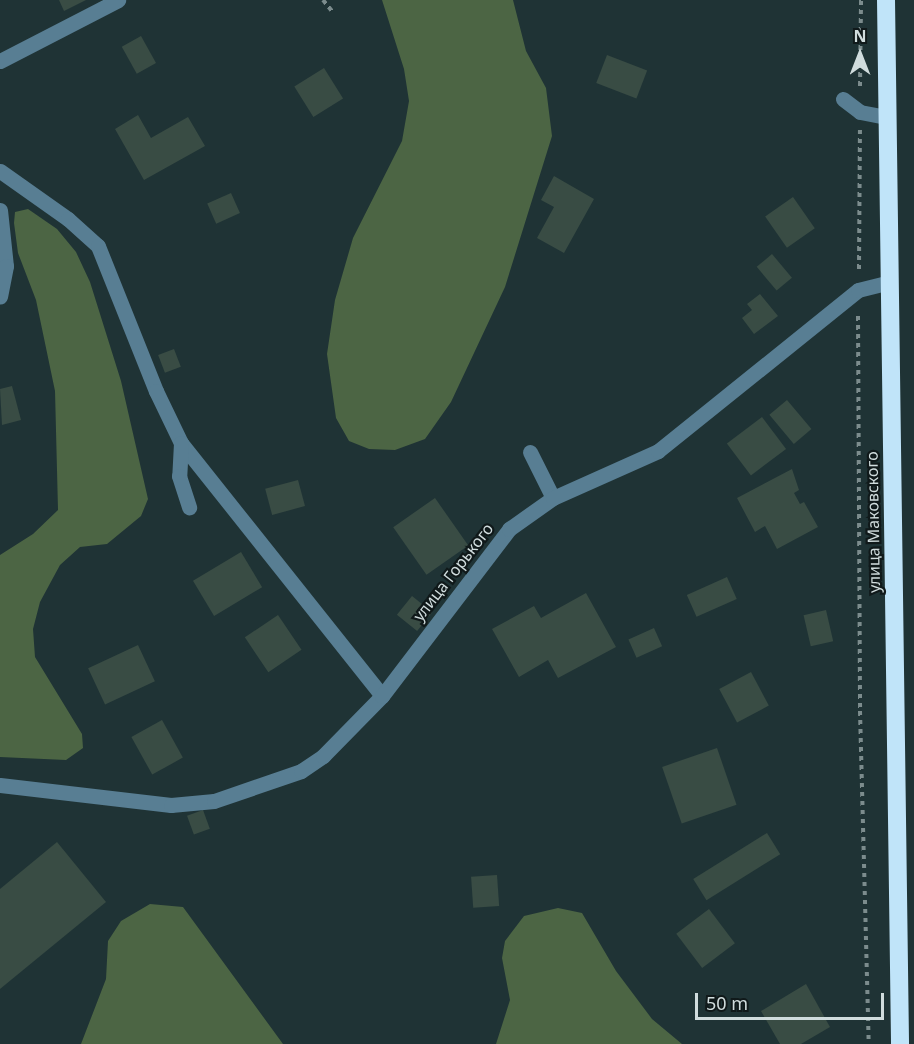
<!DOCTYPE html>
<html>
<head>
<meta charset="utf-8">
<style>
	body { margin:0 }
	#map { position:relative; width:914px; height:1044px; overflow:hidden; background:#1f3335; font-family:"Noto Sans",sans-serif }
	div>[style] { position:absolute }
	.forest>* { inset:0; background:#4c6544 }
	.building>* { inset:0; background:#394c44; transform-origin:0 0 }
	.path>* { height:4px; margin-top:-2px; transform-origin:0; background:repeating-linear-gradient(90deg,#7c8c8d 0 4.5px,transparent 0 9px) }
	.minor>* { height:15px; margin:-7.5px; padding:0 7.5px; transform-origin:7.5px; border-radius:7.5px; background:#587e93 }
	.highway>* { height:18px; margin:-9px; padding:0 9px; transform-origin:9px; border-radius:9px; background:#c0e4f9 }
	span { translate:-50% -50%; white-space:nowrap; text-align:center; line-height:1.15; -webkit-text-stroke:4.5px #10191a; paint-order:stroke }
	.street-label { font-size:16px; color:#d0dcdd }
	.north { position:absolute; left:830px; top:24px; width:60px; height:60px; -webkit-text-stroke:4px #10191a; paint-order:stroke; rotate:0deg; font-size:16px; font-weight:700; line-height:24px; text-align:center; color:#d0dcdd }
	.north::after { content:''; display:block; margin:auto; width:21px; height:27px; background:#d0dcdd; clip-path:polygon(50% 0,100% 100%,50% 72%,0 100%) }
	.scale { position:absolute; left:695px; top:993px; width:189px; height:27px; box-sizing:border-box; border:3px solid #d0dcdd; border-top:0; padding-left:8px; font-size:18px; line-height:21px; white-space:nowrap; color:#d0dcdd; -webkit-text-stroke:4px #10191a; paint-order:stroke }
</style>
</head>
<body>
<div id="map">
	<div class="forest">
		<div style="clip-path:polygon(382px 0,513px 0,526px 51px,546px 88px,552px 136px,505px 287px,451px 402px,425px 439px,395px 450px,369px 449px,349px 441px,336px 418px,327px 354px,335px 300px,353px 238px,402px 141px,409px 101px,404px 69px)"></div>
		<div style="clip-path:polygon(28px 209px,57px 229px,76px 252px,90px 282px,121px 381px,148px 499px,141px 516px,107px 544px,80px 547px,60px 565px,40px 602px,33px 629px,35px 657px,82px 734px,83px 748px,66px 760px,0 757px,0 555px,33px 534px,58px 510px,55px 391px,36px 300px,18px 253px,14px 223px,15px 212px)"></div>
		<div style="clip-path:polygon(150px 904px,183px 907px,283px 1044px,81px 1044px,106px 979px,108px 941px,121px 921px)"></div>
		<div style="clip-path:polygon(558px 908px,582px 913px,616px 971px,652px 1019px,682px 1044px,496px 1044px,510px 1000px,502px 958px,505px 941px,524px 916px)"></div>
	</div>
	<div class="building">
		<div style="clip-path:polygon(59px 0,86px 0,64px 11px)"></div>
		<div style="left:141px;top:36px;width:31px;height:22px;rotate:61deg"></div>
		<div style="left:607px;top:55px;width:43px;height:30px;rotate:21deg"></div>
		<div style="left:324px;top:68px;width:36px;height:35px;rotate:58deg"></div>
		<div style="clip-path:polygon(138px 115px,151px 138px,188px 117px,205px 146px,144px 180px,115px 129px)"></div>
		<div style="clip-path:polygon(554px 176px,594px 199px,564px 253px,537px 238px,554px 207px,541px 200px)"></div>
		<div style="left:231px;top:193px;width:22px;height:26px;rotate:66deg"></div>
		<div style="left:793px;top:197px;width:38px;height:34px;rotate:55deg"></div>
		<div style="left:772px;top:254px;width:31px;height:20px;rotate:50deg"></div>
		<div style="clip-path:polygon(760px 294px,778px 316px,754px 334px,742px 318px,752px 310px,747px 304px)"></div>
		<div style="left:174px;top:349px;width:19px;height:17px;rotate:69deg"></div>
		<div style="clip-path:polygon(12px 386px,21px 420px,2px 425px,0 389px)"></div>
		<div style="left:787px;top:400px;width:38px;height:23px;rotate:50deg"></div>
		<div style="left:762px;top:417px;width:40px;height:44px;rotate:53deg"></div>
		<div style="clip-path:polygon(792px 469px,799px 490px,794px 493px,800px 504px,804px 502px,818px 527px,777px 549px,765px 526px,755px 532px,737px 498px)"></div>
		<div style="left:298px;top:480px;width:27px;height:34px;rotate:75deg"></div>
		<div style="left:435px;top:498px;width:58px;height:51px;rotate:55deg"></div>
		<div style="left:241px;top:552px;width:41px;height:56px;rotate:59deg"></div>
		<div style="left:727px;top:577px;width:24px;height:44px;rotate:66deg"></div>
		<div style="clip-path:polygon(586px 593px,616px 647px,558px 678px,548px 660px,519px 677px,492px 629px,534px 606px,541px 618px)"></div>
		<div style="left:412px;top:596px;width:26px;height:24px;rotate:39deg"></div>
		<div style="left:826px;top:610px;width:32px;height:23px;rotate:77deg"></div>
		<div style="left:278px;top:615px;width:42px;height:40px;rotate:56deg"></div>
		<div style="left:654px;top:628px;width:20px;height:28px;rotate:66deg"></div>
		<div style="left:138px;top:645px;width:40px;height:55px;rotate:65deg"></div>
		<div style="left:751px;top:672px;width:38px;height:36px;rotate:62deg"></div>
		<div style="left:162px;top:720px;width:43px;height:35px;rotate:61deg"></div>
		<div style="left:717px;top:748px;width:60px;height:58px;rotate:71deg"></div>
		<div style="left:203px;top:810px;width:20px;height:17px;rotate:70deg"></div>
		<div style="left:767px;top:833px;width:25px;height:87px;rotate:58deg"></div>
		<div style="clip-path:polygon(57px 842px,106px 902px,0 989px,0 889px)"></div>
		<div style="left:497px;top:875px;width:31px;height:26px;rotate:86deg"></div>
		<div style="left:709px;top:909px;width:43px;height:41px;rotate:53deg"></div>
		<div style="clip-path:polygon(806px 984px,830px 1027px,801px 1044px,780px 1044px,761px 1011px)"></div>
	</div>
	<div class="path">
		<div style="left:323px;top:0;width:14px;rotate:51deg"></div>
		<div style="left:860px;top:86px;width:86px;rotate:-89.3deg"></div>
		<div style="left:859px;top:269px;width:139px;rotate:-89.6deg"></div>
		<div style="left:858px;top:316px;width:395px;rotate:89.7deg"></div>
		<div style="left:860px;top:711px;width:333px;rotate:88.5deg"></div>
	</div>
	<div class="minor">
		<div style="left:0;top:61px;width:133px;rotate:-27.3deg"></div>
		<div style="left:843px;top:99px;width:21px;rotate:37deg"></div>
		<div style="left:860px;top:112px;width:26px;rotate:11deg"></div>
		<div style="left:0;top:171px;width:83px;rotate:35.2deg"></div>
		<div style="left:68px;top:219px;width:40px;rotate:42deg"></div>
		<div style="left:98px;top:246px;width:156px;rotate:68.2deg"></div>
		<div style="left:156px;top:391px;width:58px;rotate:64.3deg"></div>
		<div style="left:181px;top:443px;width:323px;rotate:51.5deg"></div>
		<div style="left:0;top:210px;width:56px;rotate:83.9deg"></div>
		<div style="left:6px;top:266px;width:31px;rotate:101deg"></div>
		<div style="left:181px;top:443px;width:33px;rotate:93deg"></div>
		<div style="left:179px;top:476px;width:33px;rotate:72deg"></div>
		<div style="left:530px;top:452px;width:51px;rotate:63.4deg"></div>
		<div style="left:0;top:785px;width:172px;rotate:6.7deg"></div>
		<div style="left:171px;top:805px;width:43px;rotate:-5.3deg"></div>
		<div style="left:214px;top:801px;width:92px;rotate:-19deg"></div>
		<div style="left:301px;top:771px;width:27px;rotate:-34deg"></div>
		<div style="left:323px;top:756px;width:84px;rotate:-45.5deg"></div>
		<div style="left:382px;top:696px;width:210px;rotate:-52.7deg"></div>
		<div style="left:509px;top:529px;width:54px;rotate:-35.2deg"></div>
		<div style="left:553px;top:498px;width:115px;rotate:-24.1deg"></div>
		<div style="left:658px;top:451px;width:257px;rotate:-38.8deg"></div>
		<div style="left:858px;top:290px;width:30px;rotate:-14deg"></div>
	</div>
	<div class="highway">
		<div style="left:886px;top:0;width:1044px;rotate:89.23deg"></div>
	</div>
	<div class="street-label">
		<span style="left:873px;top:522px;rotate:-91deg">улица Маковского</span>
		<span style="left:453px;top:572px;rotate:-52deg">улица Горького</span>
	</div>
	<div class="north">N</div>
	<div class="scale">50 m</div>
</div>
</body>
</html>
